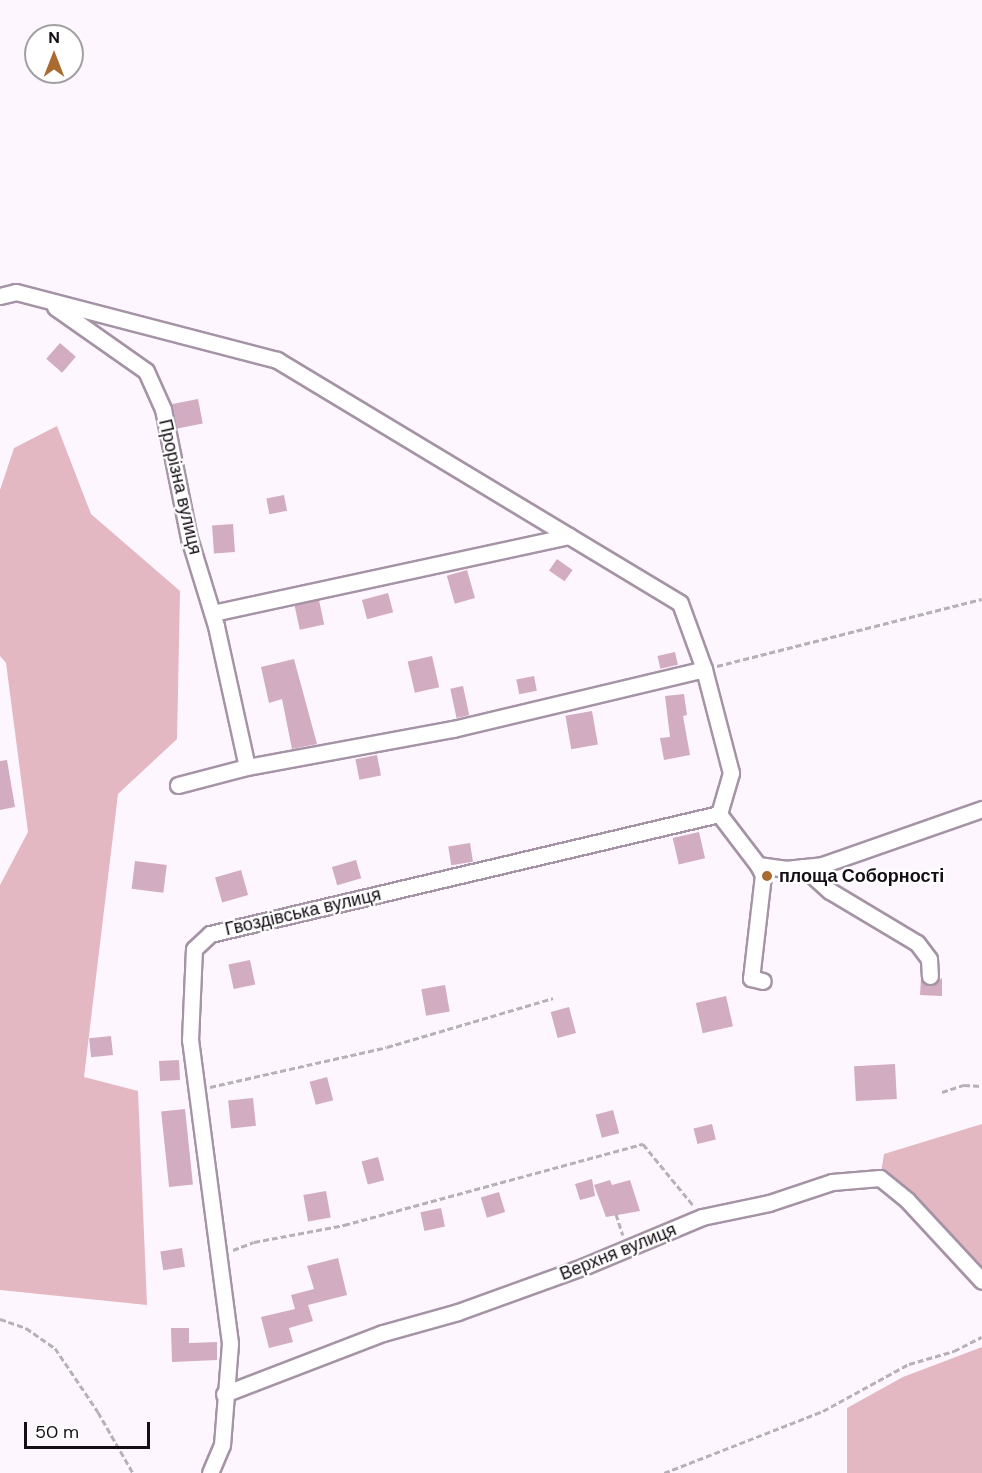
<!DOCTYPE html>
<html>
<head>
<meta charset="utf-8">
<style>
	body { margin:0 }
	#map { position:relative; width:982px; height:1473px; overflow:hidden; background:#fef6fe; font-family:"DM Sans",sans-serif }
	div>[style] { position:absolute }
	.forest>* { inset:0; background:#e4b8c2 }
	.building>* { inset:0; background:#d2acc1; transform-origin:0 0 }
	.path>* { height:3px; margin-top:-1.5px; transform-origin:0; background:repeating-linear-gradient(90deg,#b7b0b8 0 6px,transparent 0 9px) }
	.roads { filter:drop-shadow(2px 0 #a593a6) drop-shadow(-2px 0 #a593a6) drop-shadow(0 2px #a593a6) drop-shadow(0 -2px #a593a6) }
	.street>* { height:15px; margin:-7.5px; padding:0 7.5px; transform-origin:7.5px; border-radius:7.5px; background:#fff }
	.dots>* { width:16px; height:16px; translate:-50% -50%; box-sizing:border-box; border:3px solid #fff; border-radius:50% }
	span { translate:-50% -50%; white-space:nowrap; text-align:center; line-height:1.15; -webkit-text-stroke:4.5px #fff; paint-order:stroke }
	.street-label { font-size:18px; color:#140e15 }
	.poi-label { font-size:18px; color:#140e15; font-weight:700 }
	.left { translate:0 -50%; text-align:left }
	.north { position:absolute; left:24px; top:24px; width:60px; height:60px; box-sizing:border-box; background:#fff; border:2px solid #a19fa1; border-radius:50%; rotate:0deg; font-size:16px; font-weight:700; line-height:24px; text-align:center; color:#140e15 }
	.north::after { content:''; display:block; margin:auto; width:21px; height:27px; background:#a96b30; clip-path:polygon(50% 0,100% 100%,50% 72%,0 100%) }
	.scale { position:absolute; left:24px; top:1422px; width:126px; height:27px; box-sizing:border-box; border:3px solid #140e15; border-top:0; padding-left:8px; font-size:18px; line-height:21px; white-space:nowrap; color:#140e15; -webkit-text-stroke:4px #fff; paint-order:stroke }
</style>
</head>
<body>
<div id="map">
	<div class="forest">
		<div style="clip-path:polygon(57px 426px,91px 514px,180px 591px,177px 739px,118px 794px,84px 1077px,138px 1091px,147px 1305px,0 1290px,0 885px,28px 832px,6px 663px,0 656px,0 490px,14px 448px)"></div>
		<div style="clip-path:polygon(982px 1124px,982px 1281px,880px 1178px,884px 1154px)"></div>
		<div style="clip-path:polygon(982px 1347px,982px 1473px,847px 1473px,847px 1408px,903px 1377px)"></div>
	</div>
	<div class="building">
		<div style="left:60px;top:343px;width:21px;height:21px;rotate:41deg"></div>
		<div style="left:198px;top:399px;width:25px;height:26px;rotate:79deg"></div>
		<div style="left:284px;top:495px;width:16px;height:18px;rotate:79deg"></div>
		<div style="left:233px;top:524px;width:28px;height:21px;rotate:86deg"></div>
		<div style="left:557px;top:559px;width:19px;height:14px;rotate:35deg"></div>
		<div style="left:467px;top:570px;width:29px;height:21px;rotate:74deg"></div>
		<div style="left:388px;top:593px;width:20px;height:27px;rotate:75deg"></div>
		<div style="left:319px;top:600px;width:25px;height:25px;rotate:78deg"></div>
		<div style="left:675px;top:652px;width:13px;height:18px;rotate:77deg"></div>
		<div style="left:432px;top:656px;width:32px;height:25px;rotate:77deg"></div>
		<div style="clip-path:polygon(294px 659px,317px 744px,292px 749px,282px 699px,269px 703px,261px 667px)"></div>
		<div style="left:534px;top:676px;width:15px;height:18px;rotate:79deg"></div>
		<div style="left:463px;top:686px;width:30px;height:13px;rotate:78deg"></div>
		<div style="clip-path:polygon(684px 694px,687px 715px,683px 716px,690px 755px,664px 760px,660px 738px,670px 737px,665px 696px)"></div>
		<div style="left:592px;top:711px;width:34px;height:27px;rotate:80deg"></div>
		<div style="left:377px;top:755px;width:21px;height:22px;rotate:79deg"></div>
		<div style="clip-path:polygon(7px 760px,15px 807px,0 810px,0 761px)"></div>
		<div style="left:699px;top:832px;width:27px;height:27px;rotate:77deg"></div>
		<div style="left:470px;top:843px;width:19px;height:22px;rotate:81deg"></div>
		<div style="left:356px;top:860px;width:19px;height:25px;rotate:74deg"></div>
		<div style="left:135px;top:861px;width:32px;height:28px;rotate:7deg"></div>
		<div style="left:241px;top:870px;width:26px;height:27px;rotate:74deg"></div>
		<div style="left:250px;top:960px;width:25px;height:22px;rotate:78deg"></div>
		<div style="clip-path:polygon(921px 978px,930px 986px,942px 978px,942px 996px,920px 995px)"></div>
		<div style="left:445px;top:985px;width:27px;height:24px;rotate:80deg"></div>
		<div style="left:726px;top:996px;width:31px;height:31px;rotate:77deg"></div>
		<div style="left:569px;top:1007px;width:27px;height:19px;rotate:75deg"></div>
		<div style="left:111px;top:1036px;width:19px;height:22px;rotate:84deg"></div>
		<div style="left:179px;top:1060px;width:20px;height:20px;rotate:87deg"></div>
		<div style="left:895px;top:1064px;width:35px;height:41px;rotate:87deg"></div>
		<div style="left:327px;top:1077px;width:24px;height:18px;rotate:75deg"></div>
		<div style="left:253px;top:1098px;width:28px;height:25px;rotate:84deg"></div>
		<div style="left:185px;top:1109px;width:76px;height:24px;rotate:84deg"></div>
		<div style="left:613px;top:1110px;width:24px;height:18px;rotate:75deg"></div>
		<div style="left:712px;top:1124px;width:16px;height:19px;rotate:76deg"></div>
		<div style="left:378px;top:1157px;width:24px;height:17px;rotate:75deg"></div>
		<div style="clip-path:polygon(592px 1179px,595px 1196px,580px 1200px,575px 1184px)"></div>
		<div style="clip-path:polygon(610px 1180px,612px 1185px,630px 1180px,640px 1211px,606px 1217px,594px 1185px)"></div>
		<div style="left:326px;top:1191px;width:27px;height:23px;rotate:80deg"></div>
		<div style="left:499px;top:1192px;width:21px;height:19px;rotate:73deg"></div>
		<div style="left:441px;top:1208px;width:19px;height:21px;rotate:78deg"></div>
		<div style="left:182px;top:1248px;width:19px;height:22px;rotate:81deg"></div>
		<div style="clip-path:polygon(338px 1258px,347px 1295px,308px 1305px,313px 1321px,289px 1328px,293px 1342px,269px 1348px,261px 1317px,295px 1309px,291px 1295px,314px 1289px,307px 1266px)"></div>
		<div style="clip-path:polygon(171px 1328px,189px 1328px,189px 1343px,217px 1342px,217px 1360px,172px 1362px)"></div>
	</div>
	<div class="path">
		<div style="left:717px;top:666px;width:273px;rotate:-14.2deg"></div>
		<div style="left:210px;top:1087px;width:181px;rotate:-12.7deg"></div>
		<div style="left:387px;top:1047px;width:173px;rotate:-16.4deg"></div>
		<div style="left:942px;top:1092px;width:23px;rotate:-18deg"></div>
		<div style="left:964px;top:1085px;width:18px;rotate:3deg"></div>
		<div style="left:616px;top:1214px;width:22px;rotate:72deg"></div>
		<div style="left:233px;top:1250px;width:22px;rotate:-21deg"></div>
		<div style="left:254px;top:1242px;width:92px;rotate:-10.7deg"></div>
		<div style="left:344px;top:1225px;width:310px;rotate:-15.2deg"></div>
		<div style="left:643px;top:1144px;width:79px;rotate:50.7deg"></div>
		<div style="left:0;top:1319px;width:28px;rotate:19deg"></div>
		<div style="left:26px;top:1328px;width:35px;rotate:35deg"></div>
		<div style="left:55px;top:1348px;width:77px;rotate:56.1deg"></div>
		<div style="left:98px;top:1412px;width:70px;rotate:60.2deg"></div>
		<div style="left:664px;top:1473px;width:171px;rotate:-21.3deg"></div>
		<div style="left:823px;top:1411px;width:98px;rotate:-28.7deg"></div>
		<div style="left:909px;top:1364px;width:47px;rotate:-16.1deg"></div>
		<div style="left:954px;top:1351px;width:31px;rotate:-27deg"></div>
	</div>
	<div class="roads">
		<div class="street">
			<div style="left:0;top:296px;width:16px;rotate:-14deg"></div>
			<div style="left:16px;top:292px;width:270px;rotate:14.6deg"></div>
			<div style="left:277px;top:360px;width:341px;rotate:31.1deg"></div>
			<div style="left:55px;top:307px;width:111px;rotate:35.1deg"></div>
			<div style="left:146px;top:371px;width:42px;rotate:65.9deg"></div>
			<div style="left:163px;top:409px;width:132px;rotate:78.6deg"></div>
			<div style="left:189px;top:538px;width:92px;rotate:72.9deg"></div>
			<div style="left:216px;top:626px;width:144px;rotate:77.6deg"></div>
			<div style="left:178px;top:785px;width:71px;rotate:-14.6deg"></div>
			<div style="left:247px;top:767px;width:209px;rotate:-10.5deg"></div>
			<div style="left:453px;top:729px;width:258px;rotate:-13.4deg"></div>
			<div style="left:719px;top:814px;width:64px;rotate:52.6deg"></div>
			<div style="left:758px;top:865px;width:27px;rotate:8deg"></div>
			<div style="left:785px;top:869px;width:37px;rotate:-6deg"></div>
			<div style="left:822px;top:865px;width:170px;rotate:-19.3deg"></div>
			<div style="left:758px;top:865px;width:11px;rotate:63deg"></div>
			<div style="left:763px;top:875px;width:104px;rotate:96.6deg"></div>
			<div style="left:751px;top:978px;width:12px;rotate:14deg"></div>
			<div style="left:803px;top:867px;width:36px;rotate:42deg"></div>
			<div style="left:830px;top:891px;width:101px;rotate:30.9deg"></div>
			<div style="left:917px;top:943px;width:20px;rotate:53deg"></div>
			<div style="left:929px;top:959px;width:17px;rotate:87deg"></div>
			<div style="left:224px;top:1394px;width:170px;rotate:-21deg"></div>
			<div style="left:383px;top:1333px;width:78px;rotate:-15.6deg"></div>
			<div style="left:458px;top:1312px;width:135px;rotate:-19.9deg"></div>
			<div style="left:585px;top:1266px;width:127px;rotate:-22.7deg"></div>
			<div style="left:702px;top:1217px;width:68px;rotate:-11.8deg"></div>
			<div style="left:769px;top:1203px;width:66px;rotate:-18.4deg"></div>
			<div style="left:832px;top:1182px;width:48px;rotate:-4.8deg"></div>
			<div style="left:880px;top:1178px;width:35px;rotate:39deg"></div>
			<div style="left:907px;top:1200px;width:110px;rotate:47.2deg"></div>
			<div style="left:210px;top:1473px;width:30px;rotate:-67deg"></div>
			<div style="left:222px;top:1445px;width:102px;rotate:-85.5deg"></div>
			<div style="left:230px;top:1343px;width:306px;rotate:-97.5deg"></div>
			<div style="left:190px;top:1040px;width:91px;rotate:-87.5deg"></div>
			<div style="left:194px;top:949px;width:22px;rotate:-43deg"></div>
			<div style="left:210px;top:934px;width:523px;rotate:-13.27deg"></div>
			<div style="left:719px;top:814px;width:43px;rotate:-73.7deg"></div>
			<div style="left:731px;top:773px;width:107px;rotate:-104.6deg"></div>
			<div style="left:704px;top:669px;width:70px;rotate:-110deg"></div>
			<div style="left:680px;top:603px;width:130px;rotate:-148.9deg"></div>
			<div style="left:569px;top:536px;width:365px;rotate:167.8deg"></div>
		</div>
	</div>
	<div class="dots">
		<div style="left:767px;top:876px;background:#a96b30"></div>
	</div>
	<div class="street-label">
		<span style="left:180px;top:487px;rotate:77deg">Прорізна вулиця</span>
		<span style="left:303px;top:912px;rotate:-13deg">Гвоздівська вулиця</span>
		<span style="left:618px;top:1252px;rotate:-22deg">Верхня вулиця</span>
	</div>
	<div class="poi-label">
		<span class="left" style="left:779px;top:876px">площа Соборності</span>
	</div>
	<div class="north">N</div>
	<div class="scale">50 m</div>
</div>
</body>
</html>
